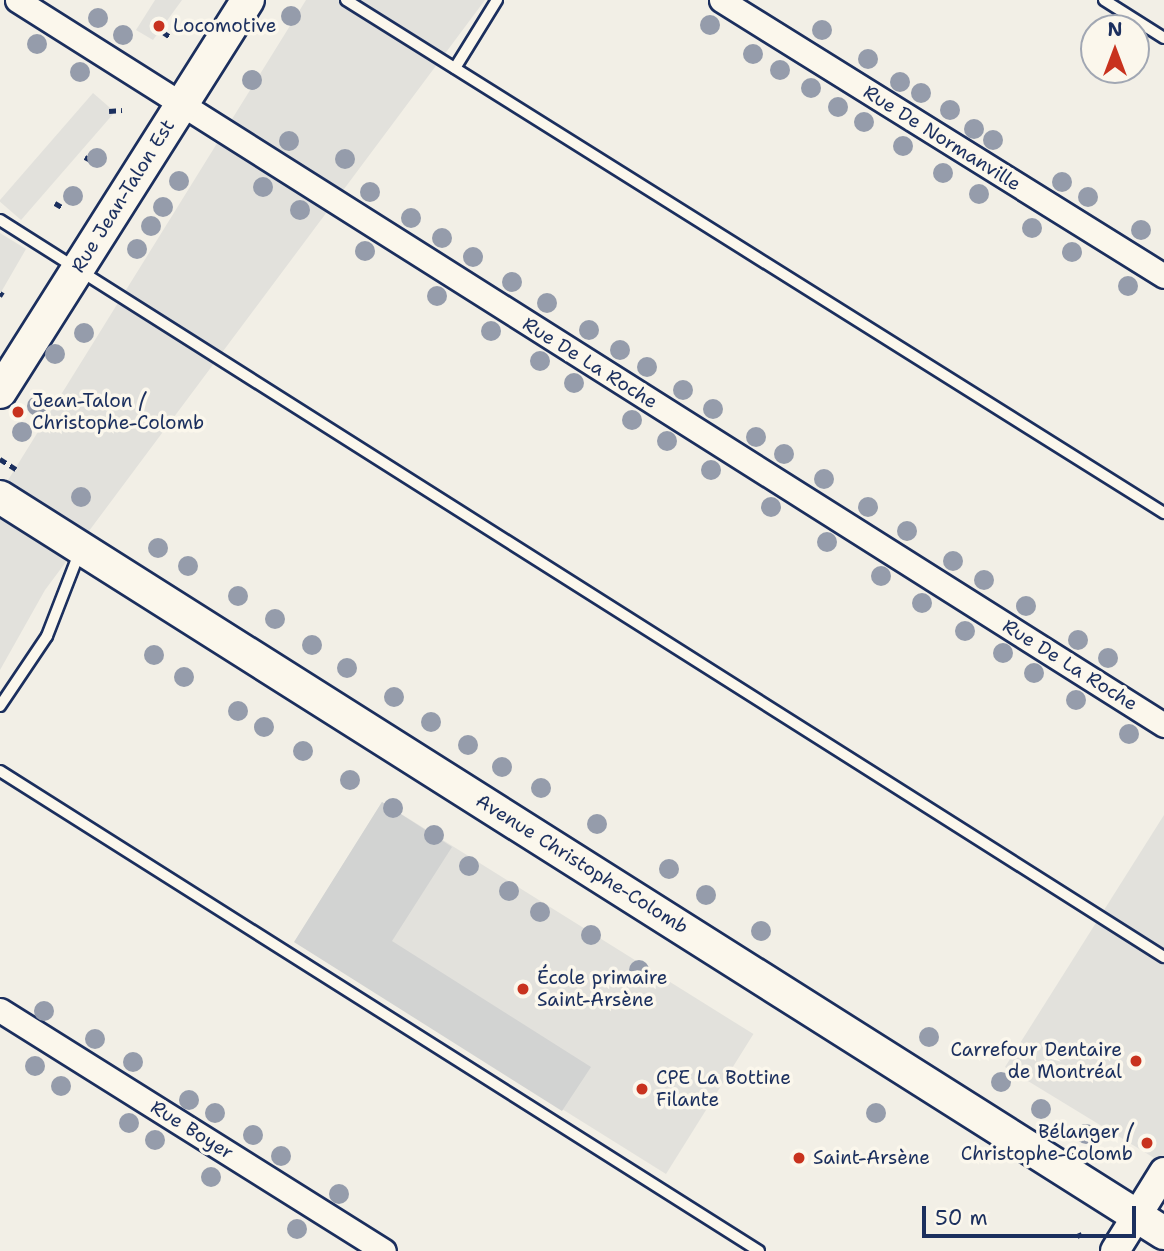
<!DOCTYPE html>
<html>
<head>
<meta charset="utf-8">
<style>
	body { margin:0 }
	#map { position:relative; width:1164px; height:1251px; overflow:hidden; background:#f2efe6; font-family:"Shantell Sans",sans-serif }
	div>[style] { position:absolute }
	.built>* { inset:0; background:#e2e1dc; transform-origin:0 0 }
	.green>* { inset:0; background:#d2d3d2 }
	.path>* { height:4.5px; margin-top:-2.25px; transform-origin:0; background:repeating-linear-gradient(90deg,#1b2f5e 0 7px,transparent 0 12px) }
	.roads { filter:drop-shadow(2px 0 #1b2f5e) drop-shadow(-2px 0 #1b2f5e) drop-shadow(0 2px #1b2f5e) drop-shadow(0 -2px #1b2f5e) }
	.service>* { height:10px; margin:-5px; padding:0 5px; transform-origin:5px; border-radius:5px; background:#fbf7ec }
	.minor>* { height:23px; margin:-11.5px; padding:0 11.5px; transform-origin:11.5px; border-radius:11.5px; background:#fbf7ec }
	.tertiary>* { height:28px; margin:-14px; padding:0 14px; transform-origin:14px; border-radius:14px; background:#fbf7ec }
	.secondary>* { height:32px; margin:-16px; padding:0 16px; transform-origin:16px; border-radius:16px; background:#fbf7ec }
	.trees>* { width:20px; height:20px; margin:-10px; border-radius:50%; background:#959cab }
	.dots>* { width:19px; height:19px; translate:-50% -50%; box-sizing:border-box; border:4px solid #fbf7ec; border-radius:50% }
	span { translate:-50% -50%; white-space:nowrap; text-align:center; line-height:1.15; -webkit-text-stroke:7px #fbf7ec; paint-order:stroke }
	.poi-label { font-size:19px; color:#1b2f5e }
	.left { translate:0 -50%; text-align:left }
	.right { translate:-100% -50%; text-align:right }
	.street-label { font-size:19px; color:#1b2f5e }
	.north { position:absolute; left:1080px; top:14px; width:70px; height:70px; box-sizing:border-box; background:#fbf7ec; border:2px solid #a1a7b3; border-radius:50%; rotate:0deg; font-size:19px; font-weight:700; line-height:28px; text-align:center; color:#1b2f5e }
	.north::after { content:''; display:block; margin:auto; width:24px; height:32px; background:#c8321e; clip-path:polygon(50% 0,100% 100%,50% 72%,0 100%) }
	.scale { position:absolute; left:922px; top:1206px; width:214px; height:32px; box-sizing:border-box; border:4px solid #1b2f5e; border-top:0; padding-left:9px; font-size:21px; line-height:24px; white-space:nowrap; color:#1b2f5e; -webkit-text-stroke:5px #fbf7ec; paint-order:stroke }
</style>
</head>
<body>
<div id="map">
	<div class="built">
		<div style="clip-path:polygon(155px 0,182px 0,153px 40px,136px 30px)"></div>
		<div style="clip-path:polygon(306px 0,485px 0,45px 590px,0 670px,0 493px)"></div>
		<div style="left:93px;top:93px;width:29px;height:143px;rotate:41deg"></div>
		<div style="clip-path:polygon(0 233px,26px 249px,0 294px)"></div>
		<div style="left:382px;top:802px;width:438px;height:165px;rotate:32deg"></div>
		<div style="clip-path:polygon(1164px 815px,1164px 1164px,1005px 1067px)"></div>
	</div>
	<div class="green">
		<div style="clip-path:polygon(382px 802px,452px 847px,392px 941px,591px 1067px,562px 1111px,294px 942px)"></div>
	</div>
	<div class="path">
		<div style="left:163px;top:32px;width:11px;rotate:34deg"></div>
		<div style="left:109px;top:111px;width:13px;rotate:-4deg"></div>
		<div style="left:85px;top:157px;width:7px;rotate:27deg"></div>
		<div style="left:55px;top:203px;width:8px;rotate:30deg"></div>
		<div style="left:0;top:293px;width:4px;rotate:34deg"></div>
		<div style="left:0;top:459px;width:19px;rotate:32deg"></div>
		<div style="left:1127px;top:1153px;width:6px;rotate:90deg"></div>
		<div style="left:1077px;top:1236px;width:5px;rotate:-22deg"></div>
	</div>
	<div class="roads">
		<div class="service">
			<div style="left:346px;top:0;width:966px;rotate:32.09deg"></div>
			<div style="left:1104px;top:0;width:71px;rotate:32.3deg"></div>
			<div style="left:455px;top:68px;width:80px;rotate:-58.3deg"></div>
			<div style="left:0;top:220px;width:1378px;rotate:32.34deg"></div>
			<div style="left:0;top:706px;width:84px;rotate:-56.1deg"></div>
			<div style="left:47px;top:636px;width:91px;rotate:-68.8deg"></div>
			<div style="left:0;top:771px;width:898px;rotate:32.31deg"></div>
		</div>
		<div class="minor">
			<div style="left:17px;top:0;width:1357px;rotate:32.3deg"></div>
			<div style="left:721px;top:0;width:522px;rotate:31.92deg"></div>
			<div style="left:0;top:1010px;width:453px;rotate:32.1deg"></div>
		</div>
		<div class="tertiary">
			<div style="left:1115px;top:1251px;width:93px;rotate:-58.2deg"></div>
		</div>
		<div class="secondary">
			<div style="left:0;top:392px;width:464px;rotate:-57.7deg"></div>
			<div style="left:0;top:497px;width:1377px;rotate:32.31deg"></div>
		</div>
	</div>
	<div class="trees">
		<div style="left:291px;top:16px"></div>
		<div style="left:98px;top:18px"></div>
		<div style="left:710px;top:25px"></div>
		<div style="left:822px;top:30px"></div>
		<div style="left:123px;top:35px"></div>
		<div style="left:37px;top:44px"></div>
		<div style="left:753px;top:54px"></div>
		<div style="left:868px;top:59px"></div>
		<div style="left:780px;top:70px"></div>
		<div style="left:80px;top:72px"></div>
		<div style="left:252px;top:80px"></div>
		<div style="left:900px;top:82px"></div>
		<div style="left:811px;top:88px"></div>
		<div style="left:921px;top:93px"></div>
		<div style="left:838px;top:107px"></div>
		<div style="left:950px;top:110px"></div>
		<div style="left:864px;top:122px"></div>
		<div style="left:974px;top:129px"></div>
		<div style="left:993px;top:140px"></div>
		<div style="left:289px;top:141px"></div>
		<div style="left:903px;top:146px"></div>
		<div style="left:97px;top:158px"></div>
		<div style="left:345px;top:159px"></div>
		<div style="left:943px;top:173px"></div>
		<div style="left:179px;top:181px"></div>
		<div style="left:1062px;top:182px"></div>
		<div style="left:263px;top:187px"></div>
		<div style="left:370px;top:192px"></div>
		<div style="left:979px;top:194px"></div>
		<div style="left:73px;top:196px"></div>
		<div style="left:1088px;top:197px"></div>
		<div style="left:163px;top:207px"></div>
		<div style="left:300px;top:210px"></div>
		<div style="left:411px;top:218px"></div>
		<div style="left:151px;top:226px"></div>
		<div style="left:1032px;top:228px"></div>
		<div style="left:1141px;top:230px"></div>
		<div style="left:442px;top:238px"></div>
		<div style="left:137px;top:249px"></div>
		<div style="left:365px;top:251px"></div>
		<div style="left:1072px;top:252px"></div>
		<div style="left:473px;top:257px"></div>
		<div style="left:512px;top:282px"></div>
		<div style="left:1128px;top:286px"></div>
		<div style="left:437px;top:296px"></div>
		<div style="left:547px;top:303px"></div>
		<div style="left:589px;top:330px"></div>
		<div style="left:491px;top:331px"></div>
		<div style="left:84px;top:333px"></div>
		<div style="left:620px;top:350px"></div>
		<div style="left:55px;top:354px"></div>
		<div style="left:540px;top:361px"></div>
		<div style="left:647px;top:367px"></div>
		<div style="left:574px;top:383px"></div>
		<div style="left:683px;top:390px"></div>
		<div style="left:37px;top:406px"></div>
		<div style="left:713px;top:409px"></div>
		<div style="left:632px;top:420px"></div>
		<div style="left:22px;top:432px"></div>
		<div style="left:756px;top:437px"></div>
		<div style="left:667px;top:441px"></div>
		<div style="left:784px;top:454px"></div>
		<div style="left:711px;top:470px"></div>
		<div style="left:824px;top:479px"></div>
		<div style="left:81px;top:497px"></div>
		<div style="left:771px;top:507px"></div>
		<div style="left:868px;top:507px"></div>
		<div style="left:907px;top:531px"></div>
		<div style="left:827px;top:542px"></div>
		<div style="left:158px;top:548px"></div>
		<div style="left:953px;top:561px"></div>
		<div style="left:188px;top:566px"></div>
		<div style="left:881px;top:576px"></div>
		<div style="left:984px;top:580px"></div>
		<div style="left:238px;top:596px"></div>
		<div style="left:922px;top:603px"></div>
		<div style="left:1026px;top:606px"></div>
		<div style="left:275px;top:619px"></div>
		<div style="left:965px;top:631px"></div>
		<div style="left:1078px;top:640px"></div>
		<div style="left:312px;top:645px"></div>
		<div style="left:1003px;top:653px"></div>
		<div style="left:154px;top:655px"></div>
		<div style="left:1108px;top:658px"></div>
		<div style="left:347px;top:668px"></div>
		<div style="left:1034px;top:673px"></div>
		<div style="left:184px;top:677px"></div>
		<div style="left:394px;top:697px"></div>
		<div style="left:1076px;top:700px"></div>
		<div style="left:238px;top:711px"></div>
		<div style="left:431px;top:722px"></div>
		<div style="left:264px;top:727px"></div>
		<div style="left:1129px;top:734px"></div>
		<div style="left:468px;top:745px"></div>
		<div style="left:303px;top:751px"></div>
		<div style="left:502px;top:767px"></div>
		<div style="left:350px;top:780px"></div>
		<div style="left:541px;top:788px"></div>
		<div style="left:393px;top:808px"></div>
		<div style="left:597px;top:824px"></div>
		<div style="left:434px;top:835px"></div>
		<div style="left:469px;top:866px"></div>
		<div style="left:669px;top:869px"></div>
		<div style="left:509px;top:891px"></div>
		<div style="left:706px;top:895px"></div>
		<div style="left:540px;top:912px"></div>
		<div style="left:761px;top:931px"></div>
		<div style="left:591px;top:935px"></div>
		<div style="left:639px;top:970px"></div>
		<div style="left:44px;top:1011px"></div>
		<div style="left:929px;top:1037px"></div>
		<div style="left:95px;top:1039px"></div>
		<div style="left:133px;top:1062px"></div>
		<div style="left:35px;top:1066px"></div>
		<div style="left:1001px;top:1082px"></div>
		<div style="left:61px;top:1086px"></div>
		<div style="left:189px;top:1100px"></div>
		<div style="left:1041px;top:1109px"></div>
		<div style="left:215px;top:1113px"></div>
		<div style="left:876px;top:1113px"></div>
		<div style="left:129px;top:1123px"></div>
		<div style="left:1086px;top:1134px"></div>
		<div style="left:253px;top:1135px"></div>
		<div style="left:155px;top:1140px"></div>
		<div style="left:281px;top:1156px"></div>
		<div style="left:211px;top:1177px"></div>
		<div style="left:339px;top:1194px"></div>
		<div style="left:297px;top:1229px"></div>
	</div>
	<div class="dots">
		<div style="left:159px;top:26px;background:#c8321e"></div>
		<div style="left:18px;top:412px;background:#c8321e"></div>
		<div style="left:523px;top:989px;background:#c8321e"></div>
		<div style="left:1136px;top:1061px;background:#c8321e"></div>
		<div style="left:642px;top:1089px;background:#c8321e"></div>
		<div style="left:1147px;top:1143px;background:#c8321e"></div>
		<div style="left:799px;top:1158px;background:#c8321e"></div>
	</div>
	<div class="poi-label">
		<span class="left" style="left:173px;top:26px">Locomotive</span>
		<span class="left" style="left:32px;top:412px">Jean-Talon /<br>Christophe-Colomb</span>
		<span class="left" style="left:537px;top:989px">École primaire<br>Saint-Arsène</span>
		<span class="right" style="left:1122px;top:1061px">Carrefour Dentaire<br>de Montréal</span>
		<span class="left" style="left:656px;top:1089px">CPE La Bottine<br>Filante</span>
		<span class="right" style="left:1133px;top:1143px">Bélanger /<br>Christophe-Colomb</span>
		<span class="left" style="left:813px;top:1158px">Saint-Arsène</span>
	</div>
	<div class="street-label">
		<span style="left:942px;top:138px;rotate:32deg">Rue De Normanville</span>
		<span style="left:123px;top:196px;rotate:-58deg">Rue Jean-Talon Est</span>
		<span style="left:590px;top:363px;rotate:32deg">Rue De La Roche</span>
		<span style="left:1070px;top:665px;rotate:32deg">Rue De La Roche</span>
		<span style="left:582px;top:864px;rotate:32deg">Avenue Christophe-Colomb</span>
		<span style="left:192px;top:1130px;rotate:32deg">Rue Boyer</span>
	</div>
	<div class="north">N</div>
	<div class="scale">50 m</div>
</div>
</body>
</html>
